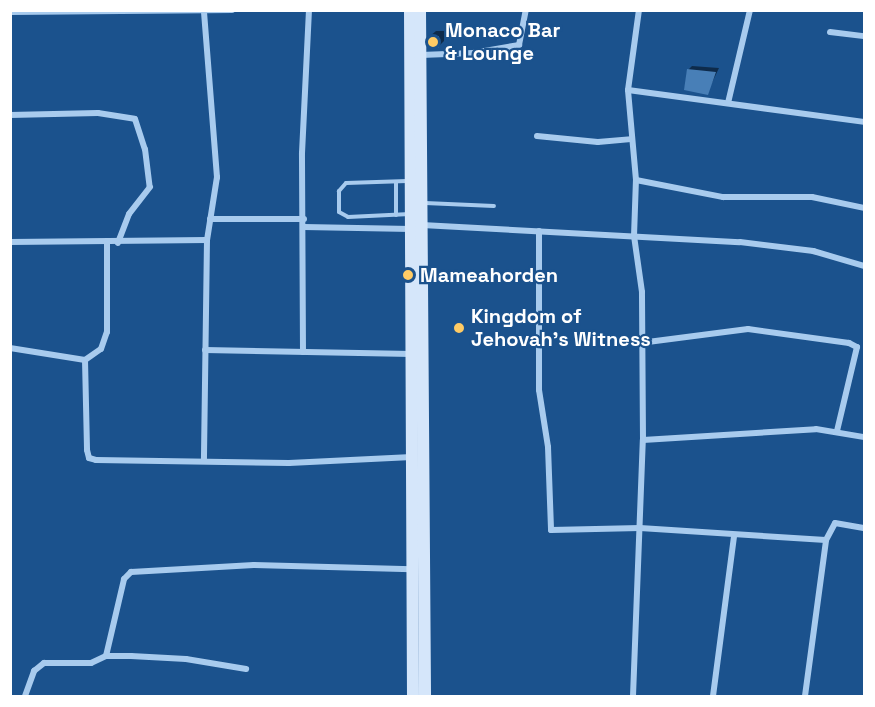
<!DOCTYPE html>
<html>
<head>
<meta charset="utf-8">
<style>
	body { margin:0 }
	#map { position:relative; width:875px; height:707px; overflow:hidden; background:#1b528d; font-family:"Space Grotesk",sans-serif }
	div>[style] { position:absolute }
	.shadow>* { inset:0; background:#0007 }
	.building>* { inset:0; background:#487fb7; transform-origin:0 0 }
	.lane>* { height:4px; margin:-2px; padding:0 2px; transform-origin:2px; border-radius:2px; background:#a8cbee }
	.street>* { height:6px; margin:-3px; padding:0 3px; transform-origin:3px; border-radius:3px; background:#a8cbee }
	.secondary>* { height:12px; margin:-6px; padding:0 6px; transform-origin:6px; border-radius:6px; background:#d5e6fa }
	.dots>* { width:16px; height:16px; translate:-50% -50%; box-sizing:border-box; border:3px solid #1b528d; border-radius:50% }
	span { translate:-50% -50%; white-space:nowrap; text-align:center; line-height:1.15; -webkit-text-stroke:4.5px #1b528d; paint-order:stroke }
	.poi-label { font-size:20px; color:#fff; font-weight:700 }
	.left { translate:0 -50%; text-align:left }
	.frame { position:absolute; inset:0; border:12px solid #fff; pointer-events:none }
</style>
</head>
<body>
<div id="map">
	<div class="shadow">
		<div style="clip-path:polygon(436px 31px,444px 31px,444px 41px,439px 46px,430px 36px)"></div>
		<div style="clip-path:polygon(692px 66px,719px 68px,707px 93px,688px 70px)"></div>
	</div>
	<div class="building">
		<div style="left:428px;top:36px;width:11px;height:12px"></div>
		<div style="clip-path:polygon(687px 69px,716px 72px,708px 95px,684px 90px)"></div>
	</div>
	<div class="lane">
		<div style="left:407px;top:181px;width:61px;rotate:178.1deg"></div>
		<div style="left:346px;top:183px;width:11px;rotate:131deg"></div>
		<div style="left:339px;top:191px;width:21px;rotate:90deg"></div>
		<div style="left:339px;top:212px;width:10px;rotate:29deg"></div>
		<div style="left:348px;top:217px;width:62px;rotate:-2.8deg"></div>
		<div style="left:396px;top:182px;width:33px;rotate:90deg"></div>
		<div style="left:425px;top:203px;width:69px;rotate:2.5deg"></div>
	</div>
	<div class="street">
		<div style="left:10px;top:12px;width:222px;rotate:-0.5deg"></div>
		<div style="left:204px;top:12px;width:166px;rotate:85.5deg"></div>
		<div style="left:217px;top:177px;width:64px;rotate:99deg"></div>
		<div style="left:207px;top:240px;width:221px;rotate:90.8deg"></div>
		<div style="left:830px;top:32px;width:34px;rotate:7deg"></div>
		<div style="left:421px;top:55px;width:52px;rotate:-2.2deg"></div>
		<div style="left:473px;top:53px;width:47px;rotate:-9.9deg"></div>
		<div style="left:519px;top:45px;width:36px;rotate:-79deg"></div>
		<div style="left:628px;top:90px;width:238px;rotate:7.7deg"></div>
		<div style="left:728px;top:103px;width:96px;rotate:-76.7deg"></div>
		<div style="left:10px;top:115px;width:88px;rotate:-1.3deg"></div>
		<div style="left:98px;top:113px;width:37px;rotate:9deg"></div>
		<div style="left:135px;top:119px;width:32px;rotate:72deg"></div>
		<div style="left:145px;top:149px;width:38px;rotate:83deg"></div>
		<div style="left:150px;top:187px;width:34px;rotate:128deg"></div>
		<div style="left:129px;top:214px;width:31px;rotate:111deg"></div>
		<div style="left:537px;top:136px;width:61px;rotate:5.6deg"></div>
		<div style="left:598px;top:142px;width:33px;rotate:-5deg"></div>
		<div style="left:636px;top:180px;width:89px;rotate:11.1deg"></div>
		<div style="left:723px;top:197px;width:89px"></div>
		<div style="left:812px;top:197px;width:53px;rotate:11.9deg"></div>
		<div style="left:210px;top:219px;width:94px"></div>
		<div style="left:422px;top:225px;width:318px;rotate:3.1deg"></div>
		<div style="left:740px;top:242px;width:74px;rotate:7deg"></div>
		<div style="left:813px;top:251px;width:53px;rotate:16.4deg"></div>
		<div style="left:304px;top:227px;width:107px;rotate:1.1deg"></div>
		<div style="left:539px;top:231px;width:159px;rotate:90deg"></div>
		<div style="left:539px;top:390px;width:58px;rotate:81deg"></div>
		<div style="left:548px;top:447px;width:83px;rotate:87.9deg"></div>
		<div style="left:551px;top:530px;width:89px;rotate:-1.3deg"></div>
		<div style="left:640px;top:528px;width:186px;rotate:3.7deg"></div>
		<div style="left:10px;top:242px;width:197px;rotate:-0.6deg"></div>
		<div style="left:640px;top:343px;width:109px;rotate:-7.4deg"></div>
		<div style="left:748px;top:329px;width:102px;rotate:7.9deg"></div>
		<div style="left:849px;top:343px;width:9px;rotate:27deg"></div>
		<div style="left:857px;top:347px;width:86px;rotate:103.4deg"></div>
		<div style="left:10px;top:348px;width:76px;rotate:9.1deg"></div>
		<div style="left:85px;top:360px;width:90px;rotate:88.7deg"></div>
		<div style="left:87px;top:450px;width:8px;rotate:76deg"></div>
		<div style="left:89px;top:458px;width:7px;rotate:16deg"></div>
		<div style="left:96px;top:460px;width:193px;rotate:0.9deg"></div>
		<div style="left:289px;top:463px;width:123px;rotate:-2.8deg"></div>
		<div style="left:205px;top:350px;width:207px;rotate:1.1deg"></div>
		<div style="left:303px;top:352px;width:199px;rotate:-90.3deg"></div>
		<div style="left:302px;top:153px;width:143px;rotate:-87.2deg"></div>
		<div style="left:85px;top:360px;width:19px;rotate:-35deg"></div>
		<div style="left:101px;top:349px;width:18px;rotate:-71deg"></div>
		<div style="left:107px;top:332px;width:89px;rotate:-90deg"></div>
		<div style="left:643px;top:440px;width:173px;rotate:-3.6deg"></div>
		<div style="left:816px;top:429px;width:49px;rotate:9.5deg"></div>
		<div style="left:106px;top:656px;width:79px;rotate:-76.8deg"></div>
		<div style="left:124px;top:579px;width:10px;rotate:-45deg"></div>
		<div style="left:131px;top:572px;width:123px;rotate:-3.3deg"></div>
		<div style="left:254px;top:565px;width:158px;rotate:1.5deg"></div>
		<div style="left:25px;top:696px;width:27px;rotate:-70deg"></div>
		<div style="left:34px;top:671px;width:13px;rotate:-39deg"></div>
		<div style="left:44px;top:663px;width:47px"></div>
		<div style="left:91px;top:663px;width:17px;rotate:-25deg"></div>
		<div style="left:106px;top:656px;width:25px"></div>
		<div style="left:131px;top:656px;width:55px;rotate:3.1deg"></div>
		<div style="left:186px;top:659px;width:61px;rotate:9.5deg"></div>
		<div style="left:633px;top:696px;width:256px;rotate:-87.8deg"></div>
		<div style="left:643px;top:440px;width:148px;rotate:-90.4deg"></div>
		<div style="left:642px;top:292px;width:57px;rotate:-98.1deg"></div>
		<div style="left:634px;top:236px;width:56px;rotate:-88deg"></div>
		<div style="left:636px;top:180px;width:90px;rotate:-95.1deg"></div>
		<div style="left:628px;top:90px;width:81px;rotate:-82.2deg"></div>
		<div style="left:713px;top:696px;width:161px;rotate:-82.5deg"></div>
		<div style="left:805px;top:696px;width:157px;rotate:-82.3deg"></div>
		<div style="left:826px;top:540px;width:19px;rotate:-62deg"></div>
		<div style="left:835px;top:523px;width:29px;rotate:10deg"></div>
	</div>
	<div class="secondary">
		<div style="left:410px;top:10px;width:686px;rotate:89.75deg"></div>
		<div style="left:420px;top:10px;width:686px;rotate:89.58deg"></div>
	</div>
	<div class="dots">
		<div style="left:433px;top:42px;background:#ffcb65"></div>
		<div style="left:408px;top:275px;background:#ffcb65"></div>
		<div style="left:459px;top:328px;background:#ffcb65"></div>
	</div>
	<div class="poi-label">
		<span class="left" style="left:445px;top:42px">Monaco Bar<br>&amp; Lounge</span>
		<span class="left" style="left:420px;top:275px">Mameahorden</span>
		<span class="left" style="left:471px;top:328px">Kingdom of<br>Jehovah's Witness</span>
	</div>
	<div class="frame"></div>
</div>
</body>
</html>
